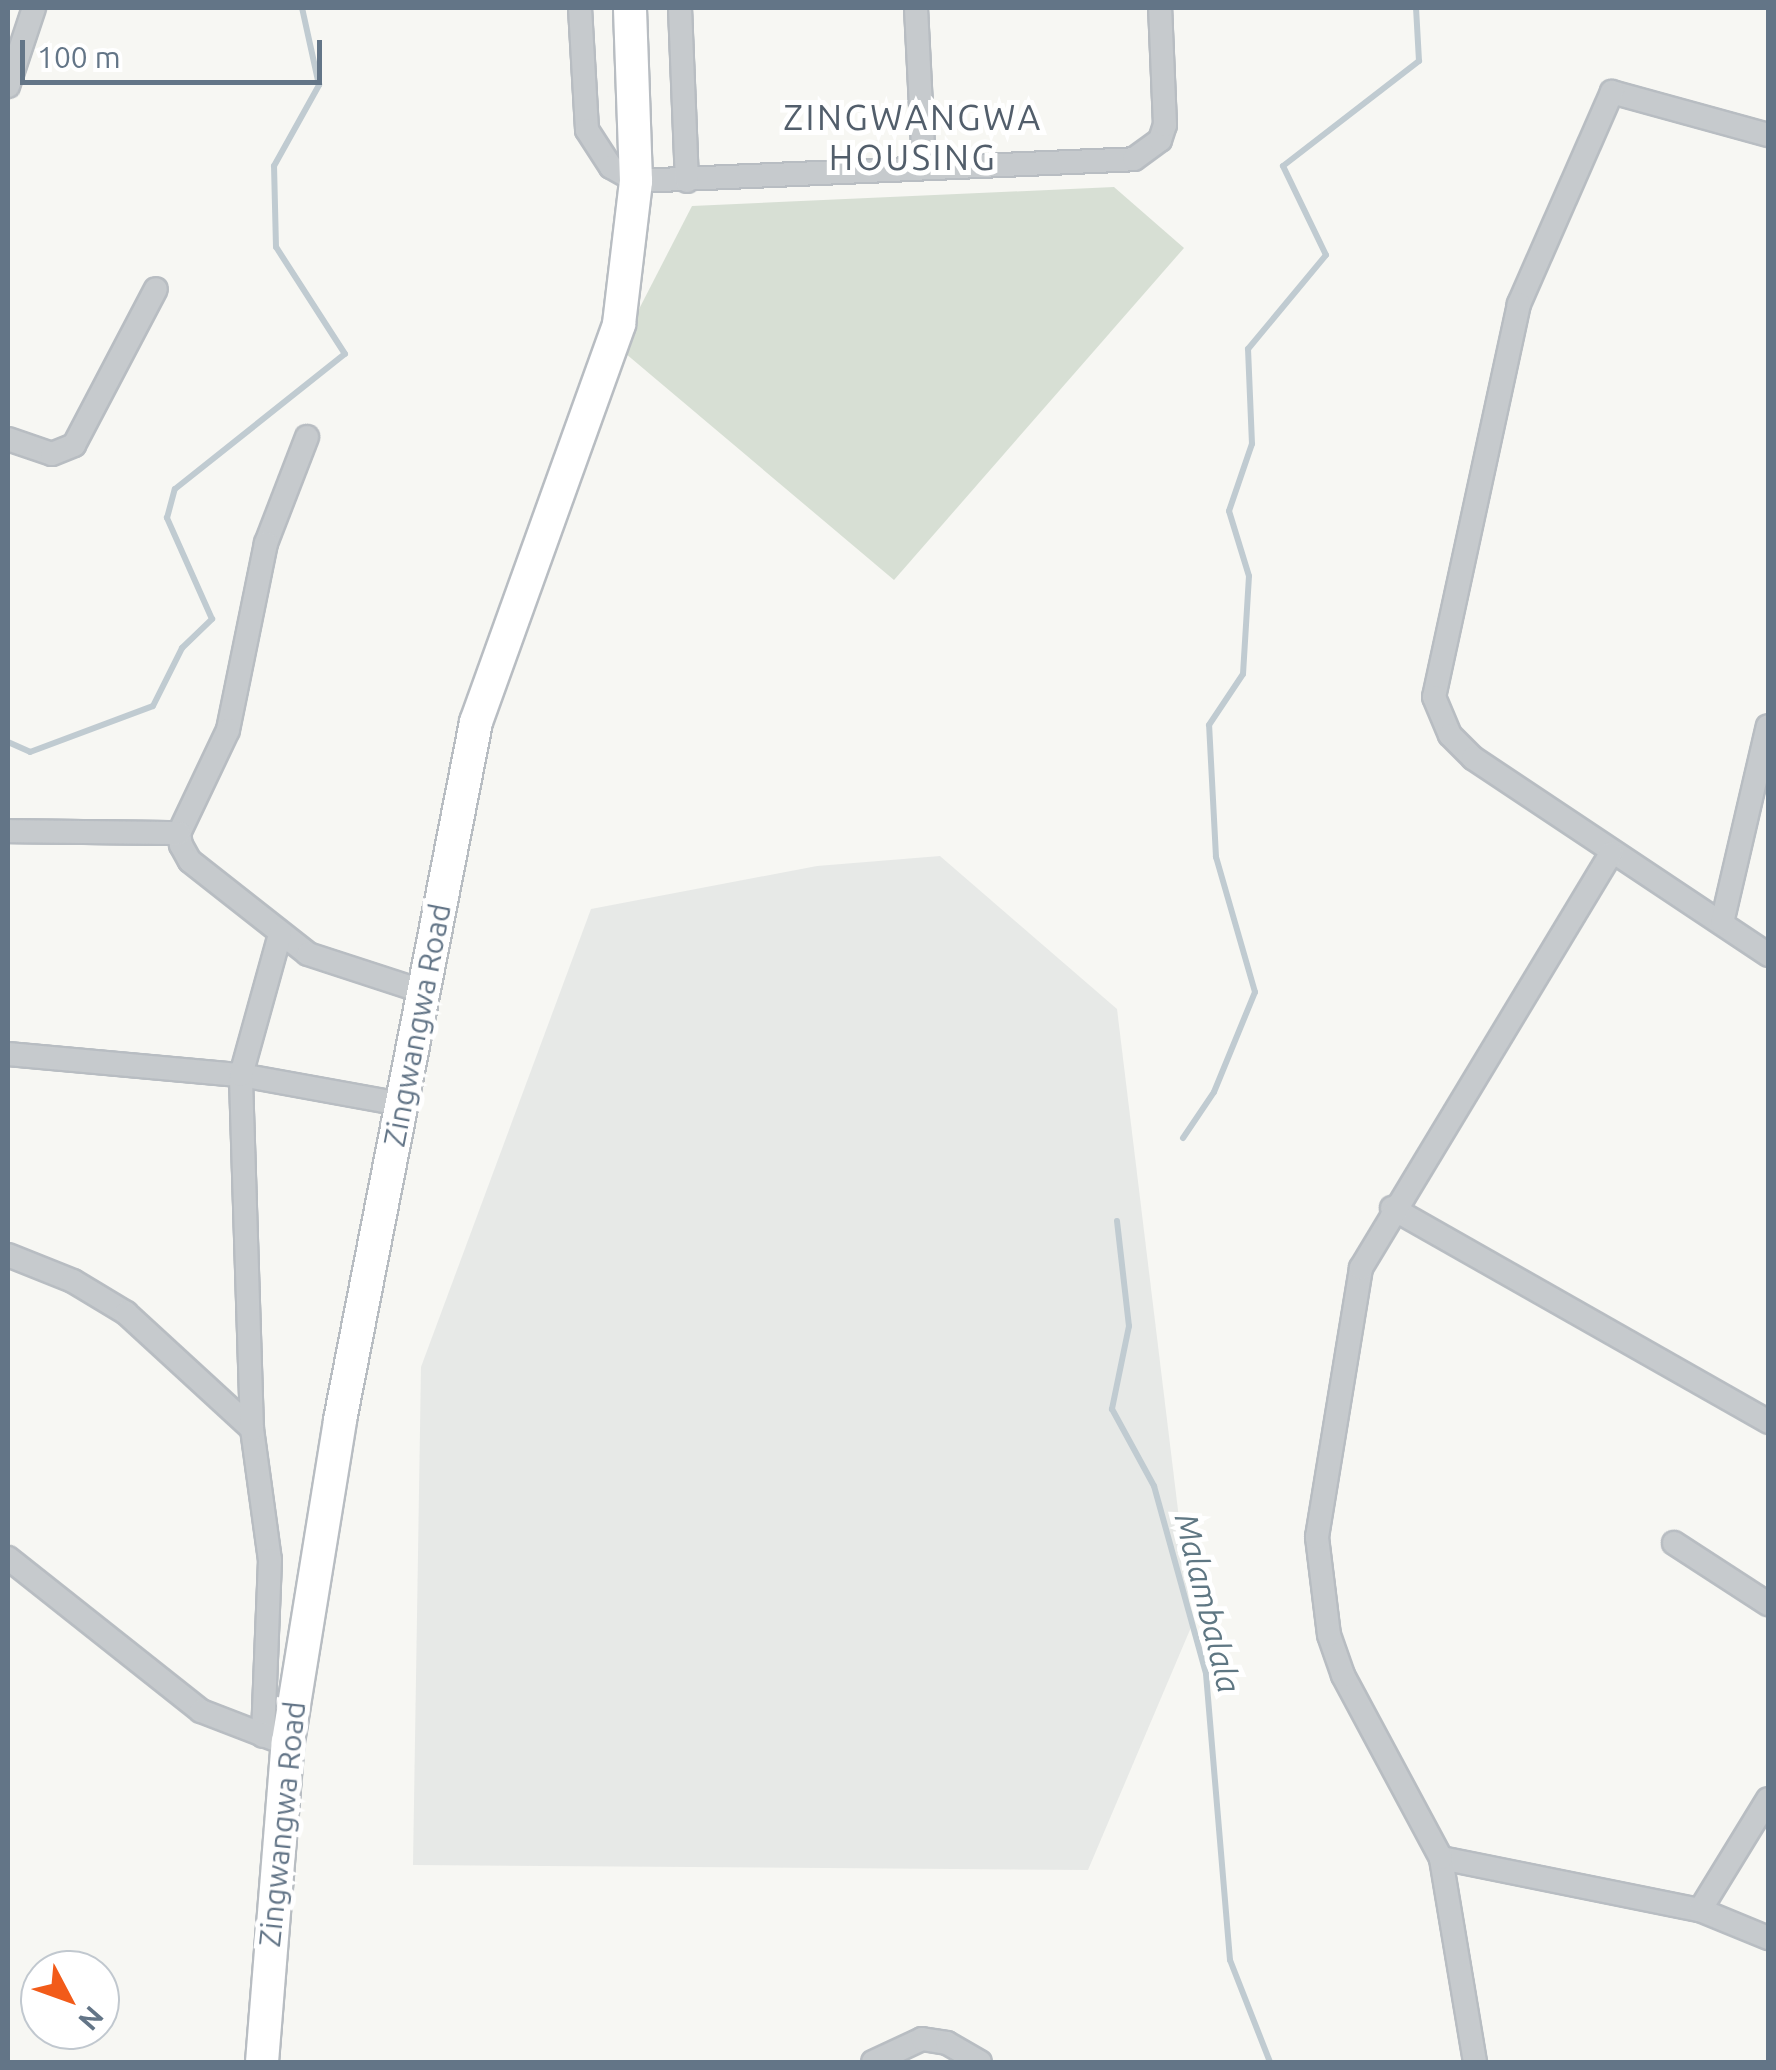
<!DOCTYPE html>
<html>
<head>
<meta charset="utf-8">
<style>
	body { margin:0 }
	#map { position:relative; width:1776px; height:2070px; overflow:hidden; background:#f7f7f3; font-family:Ubuntu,sans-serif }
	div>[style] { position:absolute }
	.built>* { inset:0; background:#e7e9e7 }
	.green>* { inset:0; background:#d7dfd4 }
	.stream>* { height:6px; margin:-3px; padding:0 3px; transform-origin:3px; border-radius:3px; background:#c0cbd1 }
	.roads { filter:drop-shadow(2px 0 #b8bdc2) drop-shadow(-2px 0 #b8bdc2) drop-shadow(0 2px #b8bdc2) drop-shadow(0 -2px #b8bdc2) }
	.street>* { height:22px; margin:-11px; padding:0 11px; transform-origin:11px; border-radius:11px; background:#c6cacd }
	.secondary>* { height:32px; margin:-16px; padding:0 16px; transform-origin:16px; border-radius:16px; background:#fff }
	span { translate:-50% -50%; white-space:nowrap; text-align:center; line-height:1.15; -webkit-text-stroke:10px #fff; paint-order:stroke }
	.street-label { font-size:30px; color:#637587 }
	.water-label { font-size:32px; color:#5f7783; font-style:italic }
	.quarter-label { font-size:35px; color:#525e6b; letter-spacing:2.5px }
	.frame { position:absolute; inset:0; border:10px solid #637587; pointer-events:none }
	.north { position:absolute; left:20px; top:1950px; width:100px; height:100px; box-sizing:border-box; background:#fff; border:2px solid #c1c8cf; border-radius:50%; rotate:131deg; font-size:28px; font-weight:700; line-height:40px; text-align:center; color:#637587 }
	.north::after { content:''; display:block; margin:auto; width:35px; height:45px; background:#f25b19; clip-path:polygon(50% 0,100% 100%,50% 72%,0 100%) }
	.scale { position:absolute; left:20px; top:40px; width:302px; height:45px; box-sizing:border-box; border:5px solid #637587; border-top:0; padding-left:12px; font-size:30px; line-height:35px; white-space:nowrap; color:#637587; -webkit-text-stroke:8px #fff; paint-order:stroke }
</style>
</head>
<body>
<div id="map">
	<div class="built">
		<div style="clip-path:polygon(940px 856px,1117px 1009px,1192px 1625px,1088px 1870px,413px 1865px,421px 1367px,591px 909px,817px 866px)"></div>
	</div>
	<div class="green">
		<div style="clip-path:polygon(1114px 187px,1184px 248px,894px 580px,619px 348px,692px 206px)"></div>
	</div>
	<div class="stream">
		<div style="left:8px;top:742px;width:24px;rotate:24deg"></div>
		<div style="left:30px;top:752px;width:131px;rotate:-20.5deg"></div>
		<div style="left:153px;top:706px;width:65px;rotate:-63.4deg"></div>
		<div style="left:182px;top:648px;width:42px;rotate:-44deg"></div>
		<div style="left:212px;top:619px;width:111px;rotate:-114deg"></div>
		<div style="left:167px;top:518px;width:30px;rotate:-75deg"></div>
		<div style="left:175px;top:489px;width:217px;rotate:-38.5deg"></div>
		<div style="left:345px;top:354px;width:127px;rotate:-122.8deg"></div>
		<div style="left:276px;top:247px;width:81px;rotate:-91.4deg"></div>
		<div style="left:274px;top:166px;width:93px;rotate:-60.9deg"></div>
		<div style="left:319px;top:85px;width:79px;rotate:-102.4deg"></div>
		<div style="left:1183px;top:1138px;width:55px;rotate:-56deg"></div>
		<div style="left:1214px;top:1092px;width:108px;rotate:-67.7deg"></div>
		<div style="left:1255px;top:992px;width:141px;rotate:-106.1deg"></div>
		<div style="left:1216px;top:857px;width:132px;rotate:-93deg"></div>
		<div style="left:1209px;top:725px;width:61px;rotate:-56.3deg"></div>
		<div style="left:1243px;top:674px;width:98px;rotate:-86.5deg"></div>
		<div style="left:1249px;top:576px;width:68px;rotate:-107.1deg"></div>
		<div style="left:1229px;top:511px;width:71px;rotate:-71.1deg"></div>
		<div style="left:1252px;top:444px;width:95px;rotate:-92.4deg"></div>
		<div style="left:1248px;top:349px;width:122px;rotate:-50.3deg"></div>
		<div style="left:1326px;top:255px;width:99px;rotate:-115.8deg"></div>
		<div style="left:1283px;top:166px;width:172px;rotate:-37.7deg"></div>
		<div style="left:1419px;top:61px;width:53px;rotate:-93.2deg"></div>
		<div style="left:1117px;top:1221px;width:106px;rotate:83.5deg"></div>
		<div style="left:1129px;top:1326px;width:85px;rotate:101.6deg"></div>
		<div style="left:1112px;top:1409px;width:88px;rotate:61.4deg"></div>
		<div style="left:1154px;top:1486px;width:195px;rotate:74.5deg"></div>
		<div style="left:1206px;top:1674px;width:287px;rotate:85.2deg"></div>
		<div style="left:1230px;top:1960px;width:110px;rotate:68.6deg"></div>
	</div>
	<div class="roads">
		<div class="street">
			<div style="left:580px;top:8px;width:122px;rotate:86.7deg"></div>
			<div style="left:587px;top:130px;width:44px;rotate:57deg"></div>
			<div style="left:611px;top:167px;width:29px;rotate:29deg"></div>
			<div style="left:636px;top:181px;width:498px;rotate:-2.5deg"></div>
			<div style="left:1134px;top:159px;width:32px;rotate:-36deg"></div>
			<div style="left:1160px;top:140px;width:16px;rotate:-72deg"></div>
			<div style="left:1165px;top:125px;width:117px;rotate:-92.4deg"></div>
			<div style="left:680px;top:8px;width:173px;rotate:87.7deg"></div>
			<div style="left:916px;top:8px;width:156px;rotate:87.1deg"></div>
			<div style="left:8px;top:86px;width:82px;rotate:-71.6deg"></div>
			<div style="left:1768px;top:135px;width:162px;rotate:-164.6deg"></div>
			<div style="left:1612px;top:92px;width:232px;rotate:113.7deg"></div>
			<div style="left:1519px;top:304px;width:402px;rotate:102.2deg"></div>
			<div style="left:1434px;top:697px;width:41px;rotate:67.2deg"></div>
			<div style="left:1450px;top:735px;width:33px;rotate:45deg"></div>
			<div style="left:1473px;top:758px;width:355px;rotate:33.7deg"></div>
			<div style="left:307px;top:437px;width:114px;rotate:111.1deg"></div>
			<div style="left:266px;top:543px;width:191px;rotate:101.5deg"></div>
			<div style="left:228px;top:730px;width:114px;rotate:115.4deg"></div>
			<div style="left:179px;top:833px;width:12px;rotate:81deg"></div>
			<div style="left:181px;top:845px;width:18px;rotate:61deg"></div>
			<div style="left:190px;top:861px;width:150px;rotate:38.2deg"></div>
			<div style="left:308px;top:954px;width:122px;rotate:18.1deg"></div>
			<div style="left:8px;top:439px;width:46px;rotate:18.8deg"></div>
			<div style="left:52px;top:454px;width:24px;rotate:-22deg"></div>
			<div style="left:74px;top:445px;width:176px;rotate:-62.3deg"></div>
			<div style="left:8px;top:831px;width:171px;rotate:0.7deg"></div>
			<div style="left:1722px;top:923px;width:202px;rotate:-76.9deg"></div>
			<div style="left:8px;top:1054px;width:234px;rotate:5.2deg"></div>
			<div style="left:241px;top:1075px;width:163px;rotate:10.3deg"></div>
			<div style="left:1392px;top:1208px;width:433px;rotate:29.6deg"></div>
			<div style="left:8px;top:1255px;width:70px;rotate:21.8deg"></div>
			<div style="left:73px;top:1281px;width:62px;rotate:31.1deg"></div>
			<div style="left:126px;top:1313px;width:171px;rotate:42.6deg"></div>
			<div style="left:252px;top:1429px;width:132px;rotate:82.2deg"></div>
			<div style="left:270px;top:1560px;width:176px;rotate:92.3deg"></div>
			<div style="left:252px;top:1429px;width:354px;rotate:-91.8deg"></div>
			<div style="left:241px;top:1075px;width:146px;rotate:-74.5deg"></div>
			<div style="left:1674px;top:1543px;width:112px;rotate:33deg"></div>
			<div style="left:8px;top:1558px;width:246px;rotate:38.4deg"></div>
			<div style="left:201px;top:1711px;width:78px;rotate:21deg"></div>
			<div style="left:1441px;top:1858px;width:264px;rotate:11.4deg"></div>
			<div style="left:1700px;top:1910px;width:74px;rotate:22.4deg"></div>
			<div style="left:1700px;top:1910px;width:130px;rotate:-58.5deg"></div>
			<div style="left:873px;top:2062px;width:54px;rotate:-25.1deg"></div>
			<div style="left:922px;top:2039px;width:25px;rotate:9deg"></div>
			<div style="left:947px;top:2043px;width:38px;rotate:30deg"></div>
			<div style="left:1475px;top:2062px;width:207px;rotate:-99.5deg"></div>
			<div style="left:1441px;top:1858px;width:208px;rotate:-118.2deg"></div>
			<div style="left:1343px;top:1675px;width:42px;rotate:-109.3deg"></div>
			<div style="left:1329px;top:1635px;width:99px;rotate:-97deg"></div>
			<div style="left:1317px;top:1537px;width:273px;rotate:-80.7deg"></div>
			<div style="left:1361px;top:1268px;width:484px;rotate:-58.9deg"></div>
		</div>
		<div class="secondary">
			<div style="left:262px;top:2062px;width:321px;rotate:-85.4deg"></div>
			<div style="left:288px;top:1742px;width:326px;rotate:-80.8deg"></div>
			<div style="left:340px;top:1420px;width:711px;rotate:-78.97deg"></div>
			<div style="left:476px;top:722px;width:423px;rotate:-70.2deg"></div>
			<div style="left:619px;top:324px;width:144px;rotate:-83.2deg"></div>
			<div style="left:636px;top:181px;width:173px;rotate:-92deg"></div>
		</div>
	</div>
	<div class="street-label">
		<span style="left:417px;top:1025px;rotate:-79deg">Zingwangwa Road</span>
		<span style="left:282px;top:1824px;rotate:-84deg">Zingwangwa Road</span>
	</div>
	<div class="water-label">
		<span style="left:1208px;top:1603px;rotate:76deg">Malambalala</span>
	</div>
	<div class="quarter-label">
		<span style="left:913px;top:137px">ZINGWANGWA<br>HOUSING</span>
	</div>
	<div class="frame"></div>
	<div class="north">N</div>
	<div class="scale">100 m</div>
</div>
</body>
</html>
